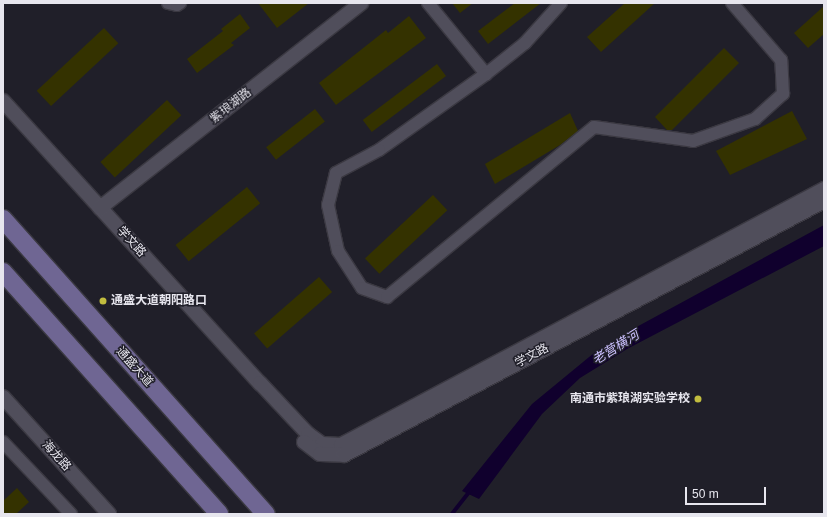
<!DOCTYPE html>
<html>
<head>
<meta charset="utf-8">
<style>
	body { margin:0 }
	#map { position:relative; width:827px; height:517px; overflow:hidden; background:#201f29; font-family:Arial,"Noto Sans SC",sans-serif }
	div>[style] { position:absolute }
	.water>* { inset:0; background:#10002d }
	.stream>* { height:3.5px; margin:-1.75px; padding:0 1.75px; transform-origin:1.75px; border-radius:1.75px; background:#10002d }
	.building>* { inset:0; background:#343200; transform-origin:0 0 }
	.roads { filter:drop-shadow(1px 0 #3b3942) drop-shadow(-1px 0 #3b3942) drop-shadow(0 1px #3b3942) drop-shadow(0 -1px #3b3942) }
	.minor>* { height:12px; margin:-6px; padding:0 6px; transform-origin:6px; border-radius:6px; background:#504e5b }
	.tertiary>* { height:14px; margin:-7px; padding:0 7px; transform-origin:7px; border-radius:7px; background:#504e5b }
	.primary>* { height:18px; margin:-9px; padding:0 9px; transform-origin:9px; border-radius:9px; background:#6f6693 }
	.dots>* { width:11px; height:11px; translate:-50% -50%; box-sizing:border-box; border:2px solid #201f29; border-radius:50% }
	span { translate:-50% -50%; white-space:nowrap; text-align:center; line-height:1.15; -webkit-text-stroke:3px #201f29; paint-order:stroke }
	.street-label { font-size:12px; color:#e7e6ee }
	.poi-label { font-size:12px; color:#e7e6ee; font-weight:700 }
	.left { translate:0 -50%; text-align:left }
	.right { translate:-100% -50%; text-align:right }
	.water-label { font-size:13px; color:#cbc0fe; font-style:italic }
	.frame { position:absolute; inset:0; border:4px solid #e7e6ee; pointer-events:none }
	.scale { position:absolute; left:685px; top:487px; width:81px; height:18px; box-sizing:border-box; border:2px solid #e7e6ee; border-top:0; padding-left:5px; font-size:12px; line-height:14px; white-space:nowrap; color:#e7e6ee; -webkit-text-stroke:3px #201f29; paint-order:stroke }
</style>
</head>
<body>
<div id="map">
	<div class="water">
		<div style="clip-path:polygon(824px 225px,824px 246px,627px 349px,580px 378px,542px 414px,479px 499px,462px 491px,532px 404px,594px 353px,631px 330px)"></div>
	</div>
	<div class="stream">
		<div style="left:452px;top:514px;width:29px;rotate:-52deg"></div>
	</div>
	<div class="building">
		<div style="clip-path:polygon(258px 3px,309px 3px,277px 28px)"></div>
		<div style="clip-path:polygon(452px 3px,473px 3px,460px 13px)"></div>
		<div style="clip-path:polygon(515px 3px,541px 3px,488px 44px,478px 31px)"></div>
		<div style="clip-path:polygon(625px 3px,655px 3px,601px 52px,587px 37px)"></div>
		<div style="clip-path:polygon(824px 6px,824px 34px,808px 48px,794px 33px)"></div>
		<div style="clip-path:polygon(240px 14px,250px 28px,231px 43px,234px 45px,197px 73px,187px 59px,223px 31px,221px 29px)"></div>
		<div style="clip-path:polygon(409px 16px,426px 38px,336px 105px,319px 83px,386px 30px,388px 33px)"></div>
		<div style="left:104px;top:28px;width:21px;height:92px;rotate:47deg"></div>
		<div style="clip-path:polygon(724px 48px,739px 63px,672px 130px,667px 130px,655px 117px)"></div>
		<div style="left:437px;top:64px;width:15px;height:93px;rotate:53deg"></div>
		<div style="left:167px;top:100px;width:21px;height:91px;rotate:47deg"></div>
		<div style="left:315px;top:109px;width:16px;height:62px;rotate:52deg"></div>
		<div style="clip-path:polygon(792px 111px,807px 139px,730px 175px,716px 151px)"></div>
		<div style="clip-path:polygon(570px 113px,578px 131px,560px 145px,495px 184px,485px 164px)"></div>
		<div style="left:247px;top:187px;width:21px;height:92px;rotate:51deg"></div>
		<div style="left:433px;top:195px;width:21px;height:93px;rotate:47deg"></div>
		<div style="left:319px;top:277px;width:20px;height:86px;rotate:49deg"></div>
		<div style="clip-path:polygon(17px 488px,29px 502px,16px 514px,3px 514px,3px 501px)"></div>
	</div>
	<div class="roads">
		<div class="minor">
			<div style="left:168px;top:3px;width:9px;rotate:13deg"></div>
			<div style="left:177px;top:5px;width:4px;rotate:-34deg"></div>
			<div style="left:428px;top:3px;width:92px;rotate:50.8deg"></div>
			<div style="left:561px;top:3px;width:54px;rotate:132deg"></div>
			<div style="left:525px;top:43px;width:50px;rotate:141.5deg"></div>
			<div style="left:486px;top:74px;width:131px;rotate:144.6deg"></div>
			<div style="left:379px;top:150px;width:49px;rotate:151.9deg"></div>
			<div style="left:336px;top:173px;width:33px;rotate:104deg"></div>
			<div style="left:328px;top:205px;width:47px;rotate:77.7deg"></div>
			<div style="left:338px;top:251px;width:44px;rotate:57deg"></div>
			<div style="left:362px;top:288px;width:27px;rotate:20deg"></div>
			<div style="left:387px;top:297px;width:268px;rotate:-39.4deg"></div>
			<div style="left:594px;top:127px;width:100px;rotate:8deg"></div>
			<div style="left:693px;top:141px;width:66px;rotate:-19.5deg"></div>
			<div style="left:755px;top:119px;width:38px;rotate:-42deg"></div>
			<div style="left:783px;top:94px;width:34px;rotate:-93deg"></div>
			<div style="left:781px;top:60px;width:75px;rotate:-130.7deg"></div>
			<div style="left:3px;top:442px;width:99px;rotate:46.6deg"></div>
		</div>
		<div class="tertiary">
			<div style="left:3px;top:101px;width:382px;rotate:47.7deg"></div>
			<div style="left:260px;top:383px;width:70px;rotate:46.7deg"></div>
			<div style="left:308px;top:434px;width:17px;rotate:36deg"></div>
			<div style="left:322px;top:444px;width:19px;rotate:3deg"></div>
			<div style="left:341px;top:445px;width:547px;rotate:-27.92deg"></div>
			<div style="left:100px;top:208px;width:332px;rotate:-38.1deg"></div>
			<div style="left:3px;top:397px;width:158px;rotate:47.8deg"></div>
			<div style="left:304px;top:442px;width:20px;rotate:37deg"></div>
			<div style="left:320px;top:454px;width:24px;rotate:2deg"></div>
			<div style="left:344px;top:455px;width:543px;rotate:-27.89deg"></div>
		</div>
		<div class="primary">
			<div style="left:3px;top:219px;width:395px;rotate:48.3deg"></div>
			<div style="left:3px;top:272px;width:324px;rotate:48.2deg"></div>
		</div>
	</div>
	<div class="dots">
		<div style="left:103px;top:301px;background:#c2bd3f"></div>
		<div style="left:698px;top:399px;background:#c2bd3f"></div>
	</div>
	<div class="street-label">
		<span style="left:231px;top:106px;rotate:-38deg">紫琅湖路</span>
		<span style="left:131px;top:242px;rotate:48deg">学文路</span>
		<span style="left:532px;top:356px;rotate:-28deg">学文路</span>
		<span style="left:134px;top:367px;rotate:48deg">通盛大道</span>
		<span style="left:56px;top:456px;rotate:48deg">海龙路</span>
	</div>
	<div class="poi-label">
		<span class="left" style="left:111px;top:301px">通盛大道朝阳路口</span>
		<span class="right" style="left:690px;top:399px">南通市紫琅湖实验学校</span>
	</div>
	<div class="water-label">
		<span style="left:616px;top:348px;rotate:-32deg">老营横河</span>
	</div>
	<div class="frame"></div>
	<div class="scale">50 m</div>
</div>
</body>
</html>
